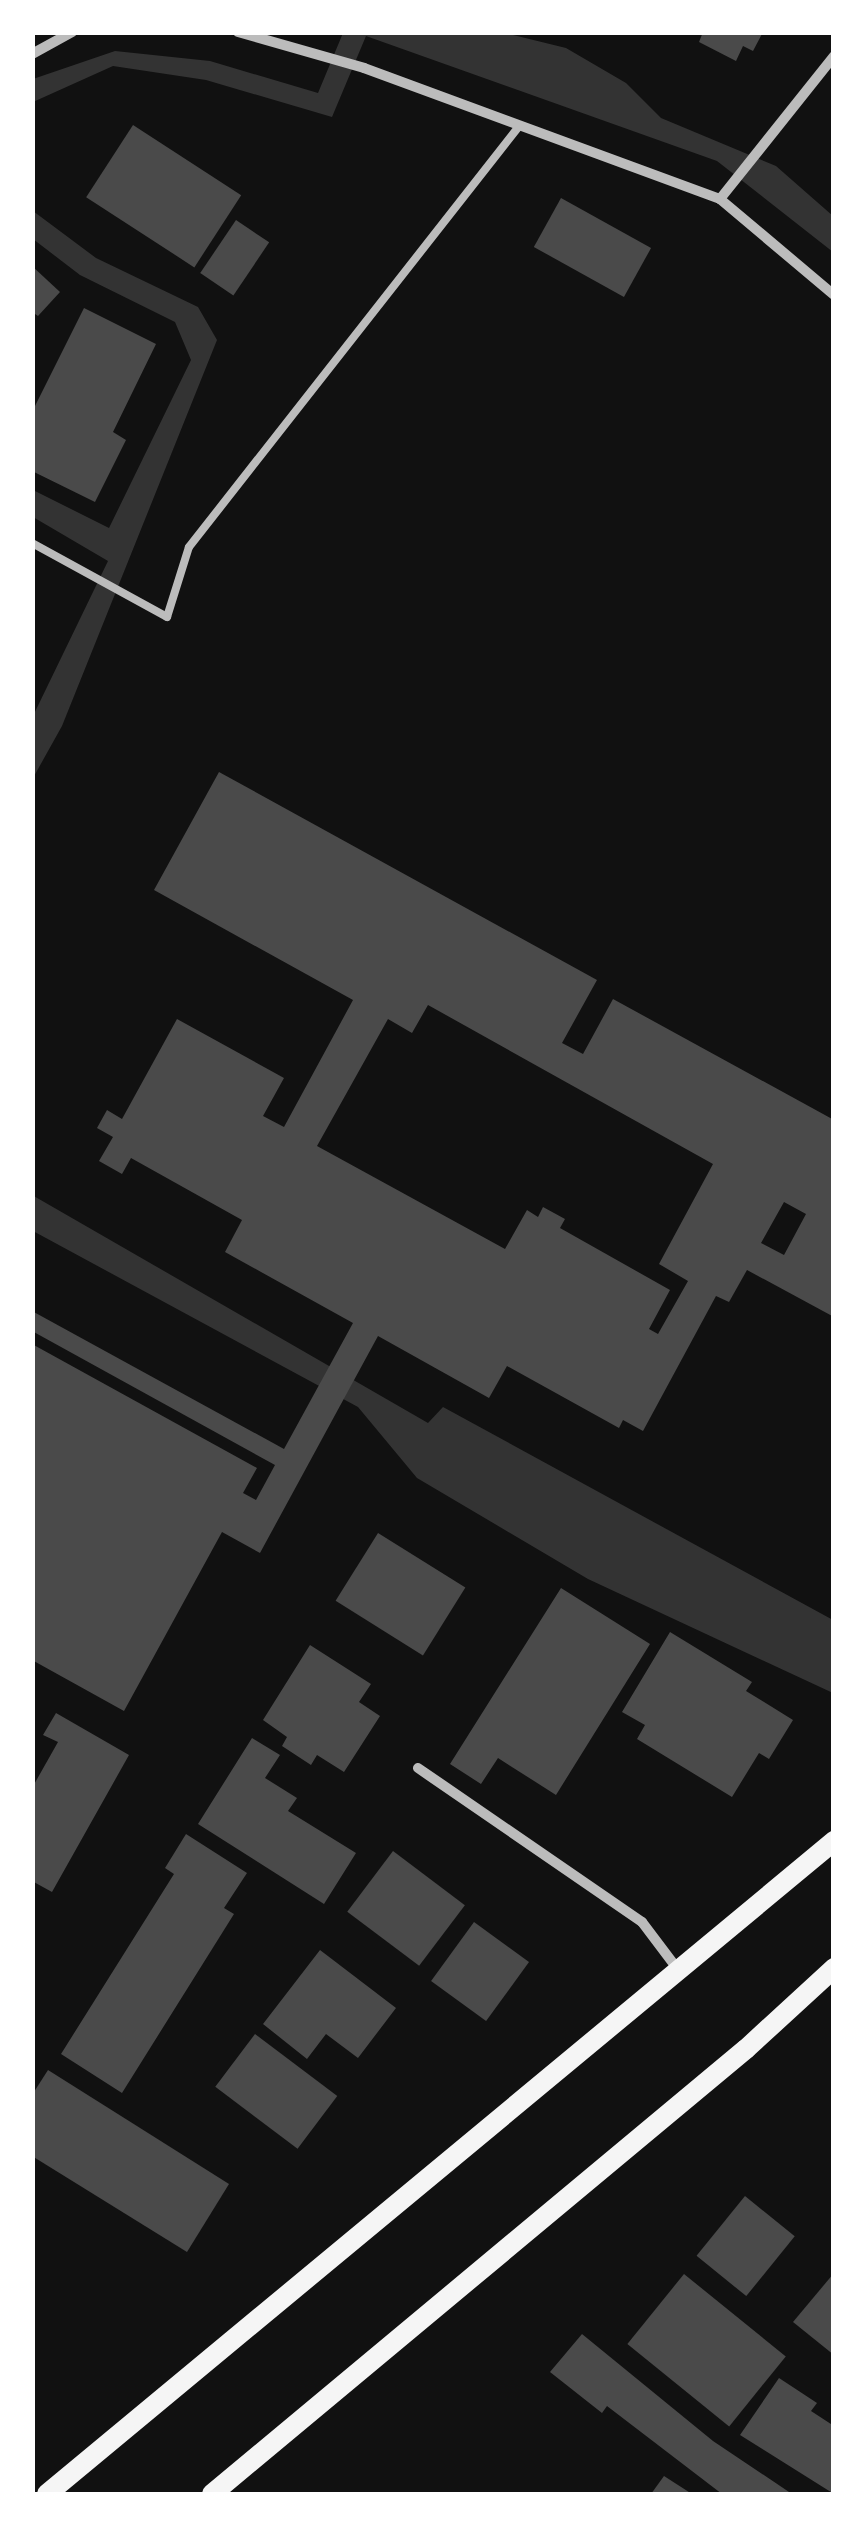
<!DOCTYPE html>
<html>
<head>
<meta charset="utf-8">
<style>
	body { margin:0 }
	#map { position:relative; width:866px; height:2527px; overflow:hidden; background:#111; font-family:Lato,sans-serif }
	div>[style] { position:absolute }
	.water>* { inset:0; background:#333 }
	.building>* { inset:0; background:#4a4a4a; transform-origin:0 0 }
	.service>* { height:8px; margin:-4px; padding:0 4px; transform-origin:4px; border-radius:4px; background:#bcbcbc }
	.minor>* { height:10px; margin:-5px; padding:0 5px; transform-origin:5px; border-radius:5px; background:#bcbcbc }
	.secondary>* { height:20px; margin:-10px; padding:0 10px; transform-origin:10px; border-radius:10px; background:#f5f5f5 }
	span { translate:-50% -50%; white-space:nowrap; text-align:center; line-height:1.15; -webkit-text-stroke:8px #fff; paint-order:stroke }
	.frame { position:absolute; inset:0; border:35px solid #fff; pointer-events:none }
</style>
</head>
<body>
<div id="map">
	<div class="water">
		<div style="clip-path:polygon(343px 33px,505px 33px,566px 48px,626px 83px,661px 118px,776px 166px,833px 216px,833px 252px,717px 161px,366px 36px,332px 117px,206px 80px,113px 66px,33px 102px,33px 79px,115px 51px,210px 61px,318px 93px)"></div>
		<div style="clip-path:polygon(33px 211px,96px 258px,198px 307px,217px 340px,62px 726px,33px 778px,32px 718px,108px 561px,33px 517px,33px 490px,109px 528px,191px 360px,175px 322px,80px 275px,33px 239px)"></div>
		<div style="clip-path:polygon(32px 1195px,428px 1423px,443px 1407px,833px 1620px,833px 1693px,588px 1579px,417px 1478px,358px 1407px,33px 1231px)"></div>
	</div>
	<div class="building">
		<div style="clip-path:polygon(703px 32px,763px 32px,753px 51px,743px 46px,736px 61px,699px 42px)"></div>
		<div style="left:133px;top:125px;width:129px;height:86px;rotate:33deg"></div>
		<div style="left:561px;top:198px;width:103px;height:56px;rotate:29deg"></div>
		<div style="left:236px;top:220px;width:40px;height:64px;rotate:34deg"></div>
		<div style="clip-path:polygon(32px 266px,60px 292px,38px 316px,32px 312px)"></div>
		<div style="clip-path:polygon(84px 308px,156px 344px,113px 432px,126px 440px,95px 502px,32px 471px,32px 412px)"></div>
		<div style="clip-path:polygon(evenodd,219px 772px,597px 980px,562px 1043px,583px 1054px,613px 999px,834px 1120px,834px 1317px,747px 1270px,729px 1302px,716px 1296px,643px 1431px,623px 1420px,619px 1428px,507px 1366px,489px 1398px,378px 1336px,260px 1553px,222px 1532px,124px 1711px,32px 1660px,32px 1344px,257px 1468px,243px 1493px,256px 1500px,275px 1465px,32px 1331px,32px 1311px,284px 1449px,353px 1323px,225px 1252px,242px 1220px,131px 1158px,122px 1174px,99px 1161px,113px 1137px,97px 1128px,107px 1110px,122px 1119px,177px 1019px,284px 1078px,263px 1116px,284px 1127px,353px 1000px,154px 890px,219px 772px,428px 1005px,713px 1164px,659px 1264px,688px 1281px,658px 1334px,649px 1329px,670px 1290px,560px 1228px,565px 1219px,543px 1207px,538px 1217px,527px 1210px,505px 1249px,317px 1146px,388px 1019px,412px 1033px,428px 1005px,219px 772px,784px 1202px,806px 1214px,784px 1255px,761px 1243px,784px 1202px)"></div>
		<div style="left:378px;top:1533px;width:103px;height:80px;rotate:32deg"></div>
		<div style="clip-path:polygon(561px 1588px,650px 1644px,556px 1795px,498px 1758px,481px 1784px,450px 1764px)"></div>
		<div style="clip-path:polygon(670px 1632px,752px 1682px,746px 1691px,793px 1720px,769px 1759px,759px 1753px,732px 1797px,637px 1739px,645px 1725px,622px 1712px)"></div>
		<div style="clip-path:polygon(310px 1645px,371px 1684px,359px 1702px,380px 1716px,344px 1772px,317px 1755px,311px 1765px,282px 1746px,287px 1737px,263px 1720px)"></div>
		<div style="clip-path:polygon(56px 1713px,129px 1755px,52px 1892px,32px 1881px,32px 1788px,58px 1742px,43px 1735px)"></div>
		<div style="clip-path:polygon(252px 1738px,280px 1755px,265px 1778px,297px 1798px,288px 1811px,356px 1853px,324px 1904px,198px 1824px)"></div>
		<div style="clip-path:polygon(186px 1834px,247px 1873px,224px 1908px,234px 1914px,122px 2093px,61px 2054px,174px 1874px,165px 1868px)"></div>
		<div style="left:393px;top:1851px;width:90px;height:76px;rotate:37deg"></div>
		<div style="left:474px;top:1922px;width:68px;height:73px;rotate:36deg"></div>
		<div style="clip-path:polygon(320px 1950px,396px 2008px,358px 2058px,326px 2034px,307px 2059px,263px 2024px)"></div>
		<div style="left:255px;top:2034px;width:103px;height:66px;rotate:37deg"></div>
		<div style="clip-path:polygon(48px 2070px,229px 2184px,187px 2252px,32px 2156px,32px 2095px)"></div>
		<div style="left:745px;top:2196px;width:64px;height:77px;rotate:39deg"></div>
		<div style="clip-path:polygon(834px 2273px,834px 2355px,793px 2322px)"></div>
		<div style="left:684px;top:2274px;width:131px;height:90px;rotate:39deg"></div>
		<div style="clip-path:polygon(582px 2334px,713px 2441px,792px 2494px,722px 2494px,607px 2406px,602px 2413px,550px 2372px)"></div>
		<div style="clip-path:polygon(779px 2378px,817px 2403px,811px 2411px,834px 2426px,834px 2494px,740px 2435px)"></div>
		<div style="clip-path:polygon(664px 2476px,692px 2494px,651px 2494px)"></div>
	</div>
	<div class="service">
		<div style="left:32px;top:543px;width:154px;rotate:28.7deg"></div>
		<div style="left:167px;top:617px;width:73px;rotate:-72.6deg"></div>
		<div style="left:189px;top:547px;width:536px;rotate:-51.89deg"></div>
	</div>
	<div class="minor">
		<div style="left:238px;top:32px;width:131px;rotate:15.9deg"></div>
		<div style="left:364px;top:68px;width:379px;rotate:20.2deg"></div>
		<div style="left:720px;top:199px;width:149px;rotate:40.1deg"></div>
		<div style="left:32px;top:54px;width:46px;rotate:-28.8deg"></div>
		<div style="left:720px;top:199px;width:183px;rotate:-51.4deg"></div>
		<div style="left:418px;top:1768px;width:272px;rotate:34.5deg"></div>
		<div style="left:642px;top:1922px;width:61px;rotate:52.9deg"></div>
	</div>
	<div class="secondary">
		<div style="left:47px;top:2494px;width:1023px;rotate:-39.68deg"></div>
		<div style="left:212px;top:2494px;width:695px;rotate:-39.81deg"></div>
		<div style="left:746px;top:2049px;width:120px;rotate:-42.6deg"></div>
	</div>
	<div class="frame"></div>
</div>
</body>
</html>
